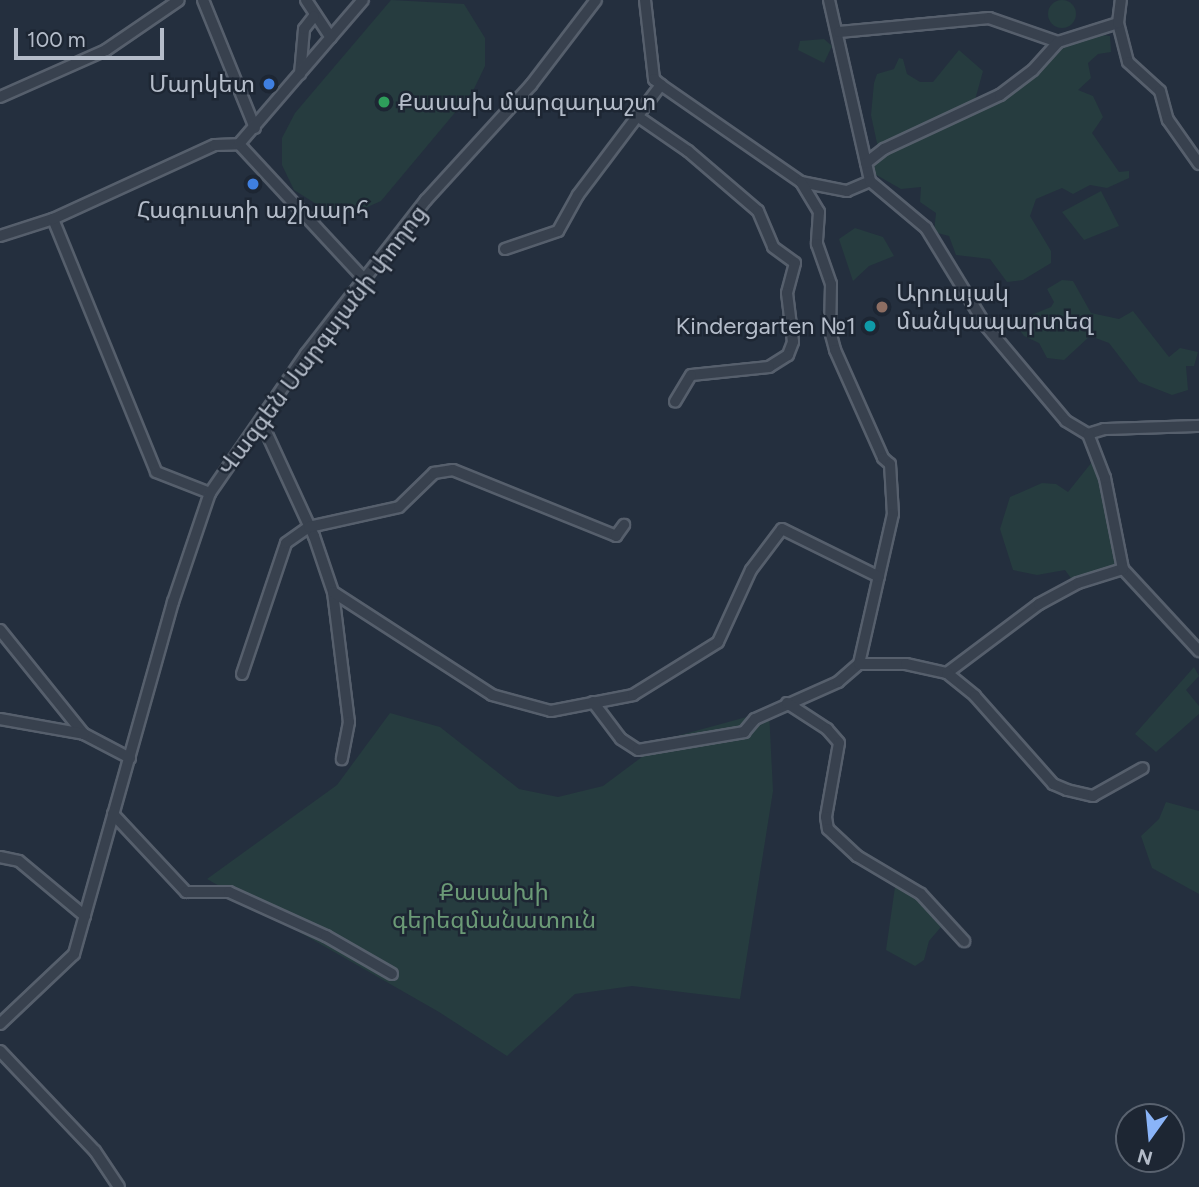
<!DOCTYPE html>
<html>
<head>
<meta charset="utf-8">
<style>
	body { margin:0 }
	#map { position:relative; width:1199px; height:1187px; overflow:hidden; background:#242f3e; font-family:Figtree,"Noto Sans Armenian",sans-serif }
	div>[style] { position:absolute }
	.green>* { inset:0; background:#263c3f }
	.round { border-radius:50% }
	.roads { filter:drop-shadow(2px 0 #565f6c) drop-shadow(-2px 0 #565f6c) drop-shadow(0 2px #565f6c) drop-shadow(0 -2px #565f6c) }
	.minor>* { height:10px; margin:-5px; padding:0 5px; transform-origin:5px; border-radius:5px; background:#38414e }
	.dots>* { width:19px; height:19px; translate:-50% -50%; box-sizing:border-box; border:4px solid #1d2633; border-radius:50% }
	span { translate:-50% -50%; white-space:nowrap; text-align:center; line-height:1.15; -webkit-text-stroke:5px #1d2633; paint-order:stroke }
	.poi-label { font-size:24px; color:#b4bcc9 }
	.right { translate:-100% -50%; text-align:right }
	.left { translate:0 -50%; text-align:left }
	.street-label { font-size:24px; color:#b4bcc9 }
	.park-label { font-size:24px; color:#6b9a76 }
	.north { position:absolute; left:1115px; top:1103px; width:70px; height:70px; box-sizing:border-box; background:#1d2633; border:2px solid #59626f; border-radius:50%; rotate:195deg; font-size:19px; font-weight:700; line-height:28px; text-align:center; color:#b4bcc9 }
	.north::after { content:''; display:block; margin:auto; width:24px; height:32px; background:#8ab4f8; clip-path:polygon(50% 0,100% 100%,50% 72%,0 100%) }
	.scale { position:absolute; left:14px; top:28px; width:150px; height:32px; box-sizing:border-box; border:4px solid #b4bcc9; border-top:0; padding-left:9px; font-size:21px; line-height:24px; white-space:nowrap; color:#b4bcc9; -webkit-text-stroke:5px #1d2633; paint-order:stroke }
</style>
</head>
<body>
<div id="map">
	<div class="green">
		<div style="clip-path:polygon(391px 0,464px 4px,485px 38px,485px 66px,473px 91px,381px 201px,356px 212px,329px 212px,294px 190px,282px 165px,282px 138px,295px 113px)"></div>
		<div class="round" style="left:1048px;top:0;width:28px;height:28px"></div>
		<div style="clip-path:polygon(1103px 35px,1110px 36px,1111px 52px,1098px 54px,1088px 63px,1091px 78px,1078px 90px,1093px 96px,1103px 117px,1092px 133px,1119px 172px,1129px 171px,1129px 178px,1107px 188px,1090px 185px,1073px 194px,1062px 188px,1036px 199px,1030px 216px,1051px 251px,1051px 263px,1023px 280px,1007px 282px,990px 259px,956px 255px,949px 236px,934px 232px,936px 213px,920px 202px,921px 187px,901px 189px,873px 173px,878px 148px,871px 115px,874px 83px,877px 74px,894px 69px,899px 58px,903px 59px,907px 74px,920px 82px,933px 82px,959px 50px,983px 71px,975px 100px,998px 99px,1063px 44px)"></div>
		<div style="clip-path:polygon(824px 39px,832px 46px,824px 63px,798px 50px,800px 41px)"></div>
		<div style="clip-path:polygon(1101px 191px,1119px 226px,1084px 240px,1062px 212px)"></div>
		<div style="clip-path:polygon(855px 228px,883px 237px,894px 256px,869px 266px,853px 281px,839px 239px)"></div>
		<div style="clip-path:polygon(1062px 280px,1073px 281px,1091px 313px,1119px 319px,1133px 311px,1169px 357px,1180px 348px,1198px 352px,1194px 366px,1186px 366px,1188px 390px,1172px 395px,1139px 382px,1109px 343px,1090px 336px,1064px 360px,1047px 358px,1039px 343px,1024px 336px,1014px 322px,1051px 307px,1054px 302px,1047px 289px)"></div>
		<div style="clip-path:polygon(1092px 462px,1105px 494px,1115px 564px,1073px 581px,1065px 570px,1037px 575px,1013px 570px,1000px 529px,1010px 497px,1042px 483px,1056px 484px,1068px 492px)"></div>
		<div style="clip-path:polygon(1194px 667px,1199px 676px,1186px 690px,1199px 706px,1199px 714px,1156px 752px,1135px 734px)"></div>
		<div style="clip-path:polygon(769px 711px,773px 791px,740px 999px,632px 986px,575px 994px,507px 1056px,439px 1012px,207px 879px,337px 785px,390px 713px,440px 727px,519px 789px,558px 797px,603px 786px,666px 739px)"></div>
		<div style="clip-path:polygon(1166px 802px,1199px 811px,1199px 894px,1152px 868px,1141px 836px,1159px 819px)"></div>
		<div style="clip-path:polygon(896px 880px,932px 910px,931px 916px,941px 927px,929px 941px,924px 960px,915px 966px,886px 950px)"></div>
	</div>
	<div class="roads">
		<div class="minor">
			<div style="left:203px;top:0;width:138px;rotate:67.9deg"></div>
			<div style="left:306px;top:0;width:45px;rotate:56.7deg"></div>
			<div style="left:645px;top:0;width:80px;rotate:83.5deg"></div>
			<div style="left:654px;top:79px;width:9px;rotate:41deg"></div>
			<div style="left:661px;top:85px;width:170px;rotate:34.7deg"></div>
			<div style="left:801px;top:182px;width:47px;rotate:11.1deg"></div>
			<div style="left:847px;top:191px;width:25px;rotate:-23deg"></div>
			<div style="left:829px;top:0;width:186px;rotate:77.2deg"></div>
			<div style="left:1118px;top:23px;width:40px;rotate:75.6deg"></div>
			<div style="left:1128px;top:62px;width:43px;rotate:42.2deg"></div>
			<div style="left:1160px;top:91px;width:30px;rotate:75deg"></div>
			<div style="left:1168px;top:120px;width:54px;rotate:54.8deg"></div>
			<div style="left:839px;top:32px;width:151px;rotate:-5.3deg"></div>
			<div style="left:989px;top:18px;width:73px;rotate:19.2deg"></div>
			<div style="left:1058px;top:42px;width:63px;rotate:-17.6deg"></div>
			<div style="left:1118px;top:23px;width:23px;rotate:-83deg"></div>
			<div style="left:300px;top:74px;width:45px;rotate:-84.9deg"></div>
			<div style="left:304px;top:29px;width:16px;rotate:-52deg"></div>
			<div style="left:0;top:97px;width:116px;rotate:-23.9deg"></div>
			<div style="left:106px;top:50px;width:88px;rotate:-34.4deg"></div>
			<div style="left:637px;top:116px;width:62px;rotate:34.5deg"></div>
			<div style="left:688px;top:151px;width:92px;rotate:40.6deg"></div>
			<div style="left:758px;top:211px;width:39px;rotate:67deg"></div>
			<div style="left:773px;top:247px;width:27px;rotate:36deg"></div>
			<div style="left:795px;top:263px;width:31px;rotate:105deg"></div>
			<div style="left:787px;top:293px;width:49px;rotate:83deg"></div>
			<div style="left:793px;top:342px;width:14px;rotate:111deg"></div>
			<div style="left:788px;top:355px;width:22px;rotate:148deg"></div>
			<div style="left:769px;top:367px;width:78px;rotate:174.1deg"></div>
			<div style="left:691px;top:375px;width:31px;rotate:121deg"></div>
			<div style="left:239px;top:144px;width:185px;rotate:47.2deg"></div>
			<div style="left:866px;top:163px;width:23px;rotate:-38deg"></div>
			<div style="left:884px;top:149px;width:128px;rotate:-25deg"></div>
			<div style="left:1000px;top:95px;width:41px;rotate:-37.1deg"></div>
			<div style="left:1033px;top:70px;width:38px;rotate:-48deg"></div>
			<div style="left:870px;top:181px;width:73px;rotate:40deg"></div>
			<div style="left:926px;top:228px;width:115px;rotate:58.5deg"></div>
			<div style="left:986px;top:326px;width:124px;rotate:49.9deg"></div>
			<div style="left:1066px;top:421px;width:26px;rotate:31deg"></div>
			<div style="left:801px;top:182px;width:35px;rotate:59deg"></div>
			<div style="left:819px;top:212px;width:32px;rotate:94deg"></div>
			<div style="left:817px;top:244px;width:42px;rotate:70.7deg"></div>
			<div style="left:831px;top:284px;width:47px;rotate:91.2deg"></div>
			<div style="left:830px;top:331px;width:20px;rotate:75deg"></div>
			<div style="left:835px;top:350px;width:118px;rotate:66deg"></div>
			<div style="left:883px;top:458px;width:9px;rotate:41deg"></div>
			<div style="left:890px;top:464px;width:50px;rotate:86.6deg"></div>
			<div style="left:893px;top:514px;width:154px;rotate:102.8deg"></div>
			<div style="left:53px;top:219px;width:273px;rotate:67.8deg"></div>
			<div style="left:156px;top:472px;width:58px;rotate:21.3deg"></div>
			<div style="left:0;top:236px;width:56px;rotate:-17.8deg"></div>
			<div style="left:53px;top:219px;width:178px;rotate:-24.6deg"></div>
			<div style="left:215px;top:145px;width:24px;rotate:-2deg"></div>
			<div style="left:239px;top:144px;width:190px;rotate:-49.3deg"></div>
			<div style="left:505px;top:249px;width:56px;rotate:-18.8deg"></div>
			<div style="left:558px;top:231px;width:41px;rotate:-60.9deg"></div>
			<div style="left:578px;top:195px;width:138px;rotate:-53deg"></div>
			<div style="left:261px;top:421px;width:127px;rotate:65.3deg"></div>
			<div style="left:314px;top:536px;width:59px;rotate:71.3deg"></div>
			<div style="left:333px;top:592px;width:131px;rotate:83deg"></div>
			<div style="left:349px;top:722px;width:38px;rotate:101deg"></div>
			<div style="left:1088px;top:434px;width:17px;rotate:-17deg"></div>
			<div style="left:1104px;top:429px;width:95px;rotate:-1.8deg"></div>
			<div style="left:1123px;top:569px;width:112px;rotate:47.2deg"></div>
			<div style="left:333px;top:592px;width:189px;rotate:32.9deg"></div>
			<div style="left:492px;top:695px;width:61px;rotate:15.2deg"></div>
			<div style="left:551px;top:711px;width:84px;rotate:-11deg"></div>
			<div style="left:633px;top:695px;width:100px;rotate:-31.9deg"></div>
			<div style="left:718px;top:642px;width:79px;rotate:-65.4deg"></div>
			<div style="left:751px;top:570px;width:51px;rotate:-52.9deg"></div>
			<div style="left:782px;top:529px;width:108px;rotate:26.3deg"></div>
			<div style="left:0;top:630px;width:134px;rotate:51.1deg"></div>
			<div style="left:84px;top:734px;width:52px;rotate:27.6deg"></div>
			<div style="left:947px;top:673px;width:115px;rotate:-36.9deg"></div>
			<div style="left:1039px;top:604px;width:44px;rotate:-28.3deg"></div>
			<div style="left:1078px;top:583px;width:47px;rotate:-17.3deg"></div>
			<div style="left:1123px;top:569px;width:93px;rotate:-101.2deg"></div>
			<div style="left:1105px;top:478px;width:47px;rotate:-111.1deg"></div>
			<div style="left:242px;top:674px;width:138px;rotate:-71.4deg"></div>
			<div style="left:286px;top:543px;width:28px;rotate:-35deg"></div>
			<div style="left:309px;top:527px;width:92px;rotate:-12.5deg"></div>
			<div style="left:399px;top:507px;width:49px;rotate:-44.2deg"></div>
			<div style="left:434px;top:473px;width:19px;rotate:-9deg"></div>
			<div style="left:453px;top:470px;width:176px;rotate:22deg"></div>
			<div style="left:616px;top:536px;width:14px;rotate:-54deg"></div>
			<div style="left:593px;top:702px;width:46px;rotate:52.9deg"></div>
			<div style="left:621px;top:739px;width:20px;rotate:33deg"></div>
			<div style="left:638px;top:750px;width:108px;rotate:-9.6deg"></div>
			<div style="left:744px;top:732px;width:17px;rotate:-50deg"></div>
			<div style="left:755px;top:719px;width:91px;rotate:-24deg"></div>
			<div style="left:838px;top:682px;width:28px;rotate:-41deg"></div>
			<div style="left:859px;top:664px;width:47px"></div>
			<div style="left:906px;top:664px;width:42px;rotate:12.4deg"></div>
			<div style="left:947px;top:673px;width:36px;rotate:39deg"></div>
			<div style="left:975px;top:696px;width:118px;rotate:48.4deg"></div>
			<div style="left:1053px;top:784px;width:15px;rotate:23deg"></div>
			<div style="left:1067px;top:790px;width:27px;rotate:13deg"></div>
			<div style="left:1093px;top:796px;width:57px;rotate:-29.2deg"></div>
			<div style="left:787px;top:703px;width:48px;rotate:33deg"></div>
			<div style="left:827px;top:729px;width:18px;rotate:49deg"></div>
			<div style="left:839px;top:743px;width:75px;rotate:100deg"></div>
			<div style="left:826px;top:817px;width:12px;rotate:81deg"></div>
			<div style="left:828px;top:829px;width:40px;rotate:43deg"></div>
			<div style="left:857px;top:856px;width:74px;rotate:30.7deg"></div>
			<div style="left:921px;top:894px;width:64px;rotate:47.5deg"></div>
			<div style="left:0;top:719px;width:85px;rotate:10.1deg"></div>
			<div style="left:113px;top:814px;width:107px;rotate:46.9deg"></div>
			<div style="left:186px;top:892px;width:43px"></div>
			<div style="left:229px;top:892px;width:107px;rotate:24.4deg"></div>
			<div style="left:326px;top:936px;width:76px;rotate:29.9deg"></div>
			<div style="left:0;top:857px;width:19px;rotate:12deg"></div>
			<div style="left:19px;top:861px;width:86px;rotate:39.8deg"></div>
			<div style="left:0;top:1024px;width:102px;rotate:-43.4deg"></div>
			<div style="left:74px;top:954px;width:366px;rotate:-74.3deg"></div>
			<div style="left:173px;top:602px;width:115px;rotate:-71.3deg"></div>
			<div style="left:210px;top:493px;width:169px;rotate:-55.4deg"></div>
			<div style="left:306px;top:354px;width:195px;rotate:-52.1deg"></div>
			<div style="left:426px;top:200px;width:156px;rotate:-47.6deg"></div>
			<div style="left:531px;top:85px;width:107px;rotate:-52.6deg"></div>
			<div style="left:0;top:1051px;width:138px;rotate:46.5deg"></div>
			<div style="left:95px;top:1151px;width:43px;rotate:56.3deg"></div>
		</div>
	</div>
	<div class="dots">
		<div style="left:269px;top:84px;background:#3f7fe0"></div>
		<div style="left:384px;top:102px;background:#2e9e5b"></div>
		<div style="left:253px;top:184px;background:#3f7fe0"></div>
		<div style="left:882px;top:307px;background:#8d6e63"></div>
		<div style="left:870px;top:326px;background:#0f9aa8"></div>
	</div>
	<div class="poi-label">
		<span class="right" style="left:255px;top:84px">Մարկետ</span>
		<span class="left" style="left:398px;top:102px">Քասախ մարզադաշտ</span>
		<span style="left:253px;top:210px">Հագուստի աշխարհ</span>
		<span class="left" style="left:896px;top:307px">Արուսյակ<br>մանկապարտեզ</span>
		<span class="right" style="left:856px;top:326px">Kindergarten №1</span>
	</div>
	<div class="street-label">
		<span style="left:322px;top:340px;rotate:-53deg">Վազգեն Սարգսյանի փողոց</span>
	</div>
	<div class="park-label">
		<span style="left:494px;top:906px">Քասախի<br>գերեզմանատուն</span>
	</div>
	<div class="north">N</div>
	<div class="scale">100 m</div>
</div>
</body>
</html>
